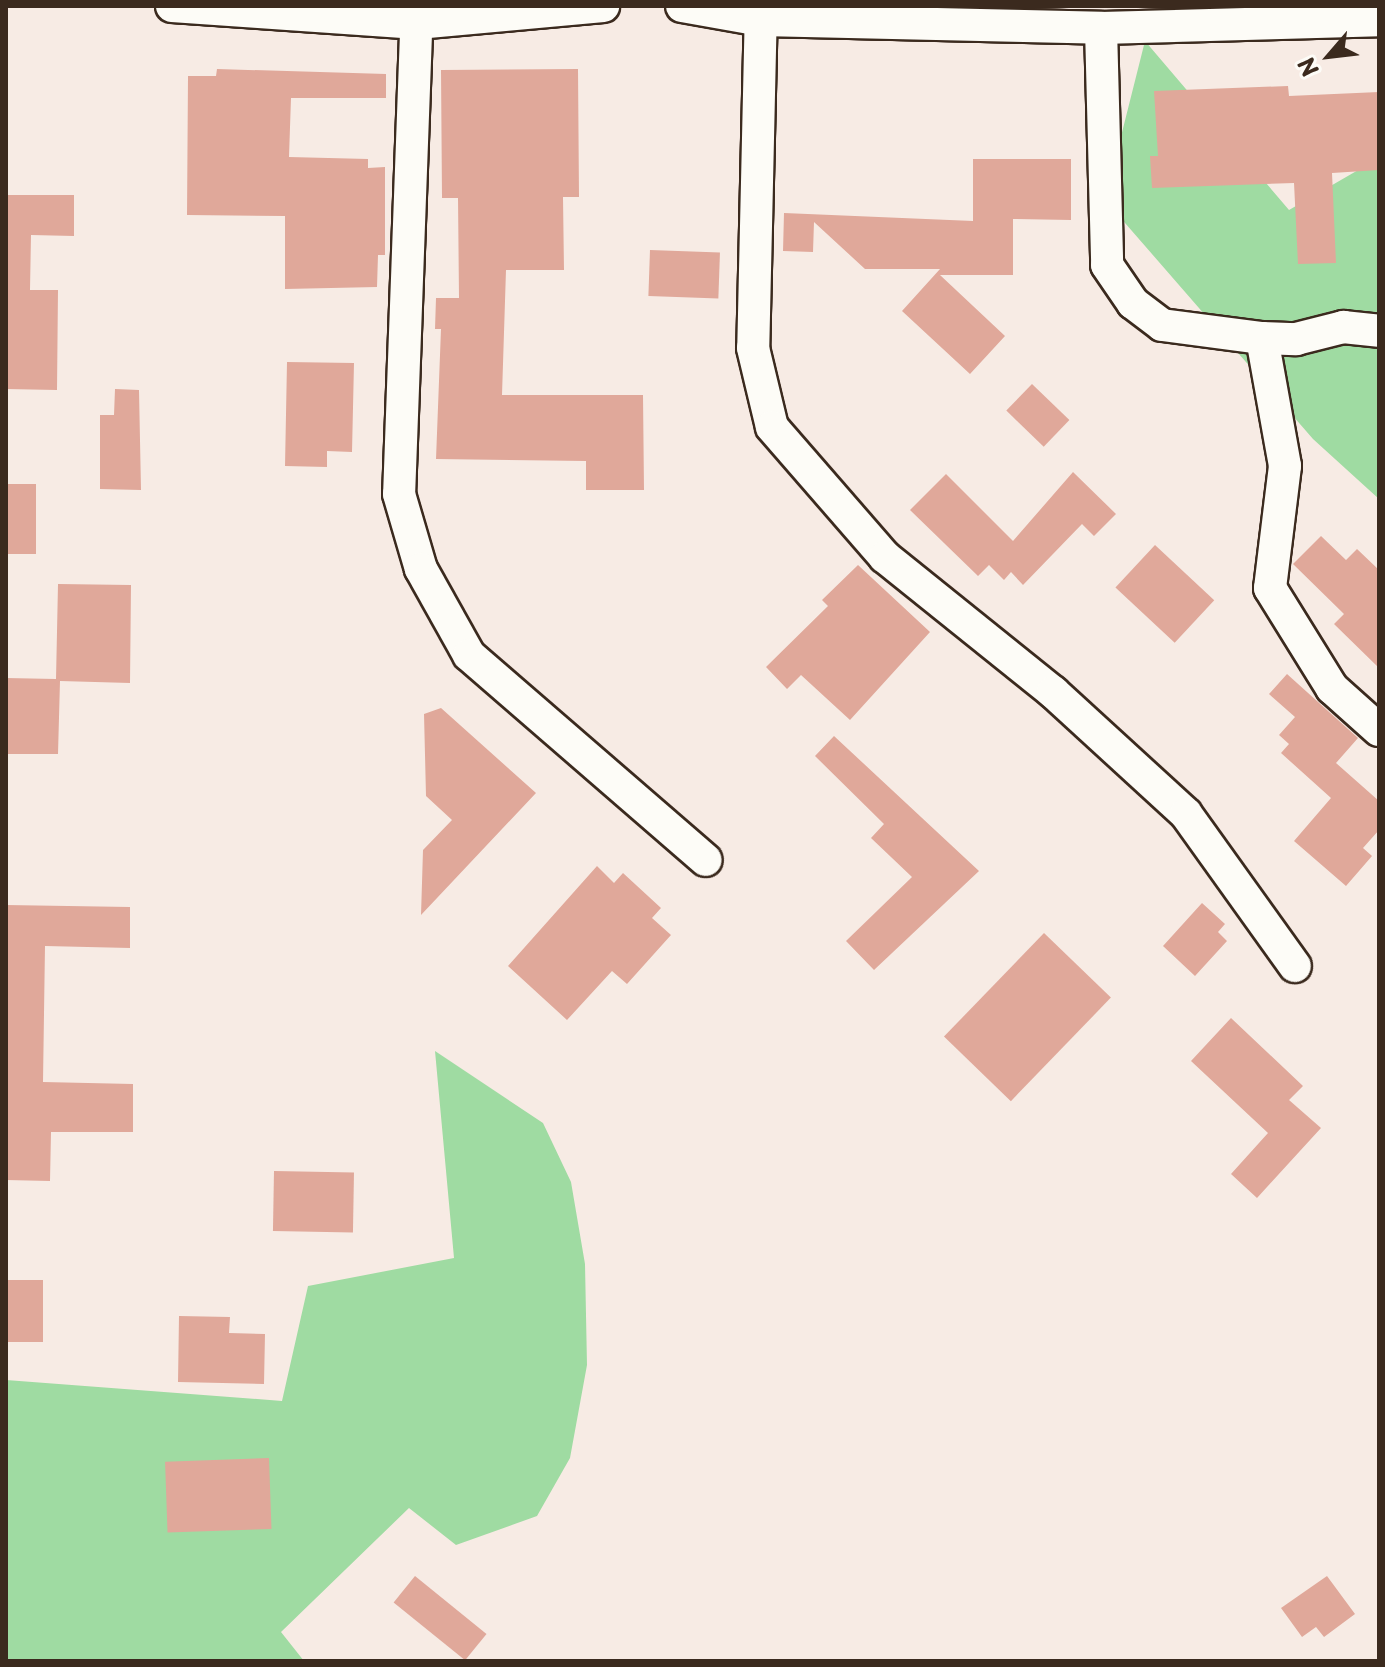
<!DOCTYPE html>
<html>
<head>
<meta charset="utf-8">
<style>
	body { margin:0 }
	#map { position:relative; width:1385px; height:1667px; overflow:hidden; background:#f7ebe4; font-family:"Playpen Sans",sans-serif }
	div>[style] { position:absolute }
	.green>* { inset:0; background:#9fdba2 }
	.building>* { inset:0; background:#e0a89a; transform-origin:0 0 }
	.roads { filter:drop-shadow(2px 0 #3b2a1e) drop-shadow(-2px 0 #3b2a1e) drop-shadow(0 2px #3b2a1e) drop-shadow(0 -2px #3b2a1e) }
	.minor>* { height:32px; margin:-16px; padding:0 16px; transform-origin:16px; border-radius:16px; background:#fdfcf7 }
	span { translate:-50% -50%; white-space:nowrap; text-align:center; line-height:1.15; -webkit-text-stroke:6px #fdfcf7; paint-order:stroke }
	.frame { position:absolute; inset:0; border:8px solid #3b2a1e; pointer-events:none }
	.north { position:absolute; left:1289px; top:16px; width:80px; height:80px; -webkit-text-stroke:6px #fdfcf7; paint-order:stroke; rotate:242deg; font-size:22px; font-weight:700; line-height:32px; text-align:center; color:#3b2a1e }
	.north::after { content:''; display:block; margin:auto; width:28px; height:36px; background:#3b2a1e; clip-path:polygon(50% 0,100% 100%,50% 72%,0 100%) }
</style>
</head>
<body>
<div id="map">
	<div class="green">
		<div style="clip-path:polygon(1145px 41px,1289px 210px,1379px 158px,1379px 499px,1313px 439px,1105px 200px)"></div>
		<div style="clip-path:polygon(435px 1051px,543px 1123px,571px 1182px,585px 1264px,587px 1365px,570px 1458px,537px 1516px,456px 1545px,409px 1508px,281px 1632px,304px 1661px,6px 1661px,6px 1380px,282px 1401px,308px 1286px,454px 1258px)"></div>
	</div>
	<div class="building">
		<div style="clip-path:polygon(217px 69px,386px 74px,386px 98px,291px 98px,289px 157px,368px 159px,368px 168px,385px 167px,385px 255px,378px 255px,377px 287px,285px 289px,285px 216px,187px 215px,188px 76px,216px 76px)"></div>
		<div style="clip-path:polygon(578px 69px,579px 197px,563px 197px,564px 270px,506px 270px,502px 395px,643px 395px,644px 490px,586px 490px,586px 461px,436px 459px,441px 329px,435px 329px,436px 298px,459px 298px,458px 198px,442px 198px,441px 70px)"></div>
		<div style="clip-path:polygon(1288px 86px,1289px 96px,1379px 92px,1379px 170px,1332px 173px,1336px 263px,1298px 264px,1294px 183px,1152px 188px,1150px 156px,1158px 156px,1154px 91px)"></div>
		<div style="clip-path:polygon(973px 159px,1071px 159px,1071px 220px,1013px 219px,1013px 275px,940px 275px,1005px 336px,970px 374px,902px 311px,940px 269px,865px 269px,814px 222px,813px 252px,783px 251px,784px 213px,973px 221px)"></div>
		<div style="clip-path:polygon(6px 195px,74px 195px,74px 236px,31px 235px,30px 290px,58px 290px,57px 390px,6px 389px)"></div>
		<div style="left:650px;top:250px;width:70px;height:46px;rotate:2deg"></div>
		<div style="clip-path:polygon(287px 362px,354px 363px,352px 452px,327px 451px,327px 467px,285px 466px)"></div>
		<div style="left:1032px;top:384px;width:52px;height:37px;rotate:44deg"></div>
		<div style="clip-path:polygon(115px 389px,139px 390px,141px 490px,100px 489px,100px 415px,114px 415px)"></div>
		<div style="clip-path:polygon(1073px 472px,1116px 514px,1094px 536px,1082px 524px,1023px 585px,1011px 572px,1004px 580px,989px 565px,978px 576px,910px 510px,946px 474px,1013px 541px)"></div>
		<div style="left:6px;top:484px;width:30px;height:70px"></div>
		<div style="clip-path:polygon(1321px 536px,1346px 560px,1357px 549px,1379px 570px,1379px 668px,1334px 624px,1344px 614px,1293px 564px)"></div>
		<div style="left:1155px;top:545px;width:81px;height:58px;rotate:43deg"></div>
		<div style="clip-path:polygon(858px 565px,930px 632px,850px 720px,801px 675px,787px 689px,766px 667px,828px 606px,822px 600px)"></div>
		<div style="clip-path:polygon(58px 584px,131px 585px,130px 683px,60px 681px,58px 754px,6px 754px,6px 678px,56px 679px)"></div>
		<div style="clip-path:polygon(1287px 674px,1358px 738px,1336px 763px,1379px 801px,1379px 830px,1363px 848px,1372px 856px,1346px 886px,1294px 841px,1331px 798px,1281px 753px,1289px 744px,1279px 735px,1295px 717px,1269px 694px)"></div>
		<div style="clip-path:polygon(441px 708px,536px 793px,421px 915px,423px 850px,452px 820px,426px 796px,424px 714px)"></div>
		<div style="clip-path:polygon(834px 736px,979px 871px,874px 970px,846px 941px,912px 877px,871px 838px,884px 824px,815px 756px)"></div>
		<div style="clip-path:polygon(597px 866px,614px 883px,623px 873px,661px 908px,652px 918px,671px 935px,627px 984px,612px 971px,567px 1020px,508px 966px)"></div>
		<div style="clip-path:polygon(1202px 903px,1225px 924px,1218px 932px,1227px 941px,1195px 976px,1163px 946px)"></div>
		<div style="clip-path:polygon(6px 905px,130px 907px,130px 948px,45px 946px,43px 1082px,133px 1084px,133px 1132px,51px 1132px,50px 1181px,6px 1180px)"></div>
		<div style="left:1044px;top:933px;width:93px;height:144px;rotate:44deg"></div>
		<div style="clip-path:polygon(1231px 1018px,1303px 1086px,1289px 1100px,1321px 1128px,1257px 1198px,1231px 1174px,1268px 1133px,1191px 1061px)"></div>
		<div style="left:274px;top:1171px;width:80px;height:60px;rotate:1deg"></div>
		<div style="left:6px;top:1280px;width:37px;height:62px"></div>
		<div style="clip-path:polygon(179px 1316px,230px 1317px,229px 1333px,265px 1334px,264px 1384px,178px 1382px)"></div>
		<div style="left:269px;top:1458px;width:71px;height:104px;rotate:88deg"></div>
		<div style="left:415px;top:1576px;width:92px;height:34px;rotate:39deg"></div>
		<div style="clip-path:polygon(1327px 1576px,1355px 1614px,1324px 1637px,1316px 1627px,1302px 1637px,1281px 1608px)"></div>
	</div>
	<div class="roads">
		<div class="minor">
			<div style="left:172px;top:6px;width:246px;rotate:4deg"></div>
			<div style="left:417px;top:23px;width:187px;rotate:-5.2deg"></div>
			<div style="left:417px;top:6px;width:488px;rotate:92.1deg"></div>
			<div style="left:399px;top:494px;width:78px;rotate:73.7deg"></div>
			<div style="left:421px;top:569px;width:98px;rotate:60.8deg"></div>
			<div style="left:469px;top:655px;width:313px;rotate:40.9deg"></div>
			<div style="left:682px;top:6px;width:80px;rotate:10deg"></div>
			<div style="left:761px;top:20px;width:340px;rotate:1.3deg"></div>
			<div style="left:1101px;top:28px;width:278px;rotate:-1.6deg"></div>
			<div style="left:761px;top:6px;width:342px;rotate:91.3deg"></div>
			<div style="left:753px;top:348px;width:81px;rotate:76.5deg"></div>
			<div style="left:772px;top:427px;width:172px;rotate:49deg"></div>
			<div style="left:885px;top:557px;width:216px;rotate:38.8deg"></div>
			<div style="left:1053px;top:692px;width:180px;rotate:42.5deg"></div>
			<div style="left:1186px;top:814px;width:187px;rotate:54.4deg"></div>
			<div style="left:1101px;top:28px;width:237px;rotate:88.5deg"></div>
			<div style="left:1107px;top:265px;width:46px;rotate:55.6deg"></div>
			<div style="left:1133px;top:303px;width:36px;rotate:37deg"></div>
			<div style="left:1162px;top:325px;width:101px;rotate:7.4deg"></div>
			<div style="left:1262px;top:338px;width:34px;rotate:2deg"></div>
			<div style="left:1296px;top:339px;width:49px;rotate:-14.3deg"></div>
			<div style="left:1343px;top:327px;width:36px;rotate:6deg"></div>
			<div style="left:1262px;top:338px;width:130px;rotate:79.8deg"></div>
			<div style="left:1285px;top:466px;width:123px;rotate:97deg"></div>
			<div style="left:1270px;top:588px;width:118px;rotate:58.2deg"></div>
			<div style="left:1332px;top:688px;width:63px;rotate:41.8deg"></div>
		</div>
	</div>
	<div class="frame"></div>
	<div class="north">N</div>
</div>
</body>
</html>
